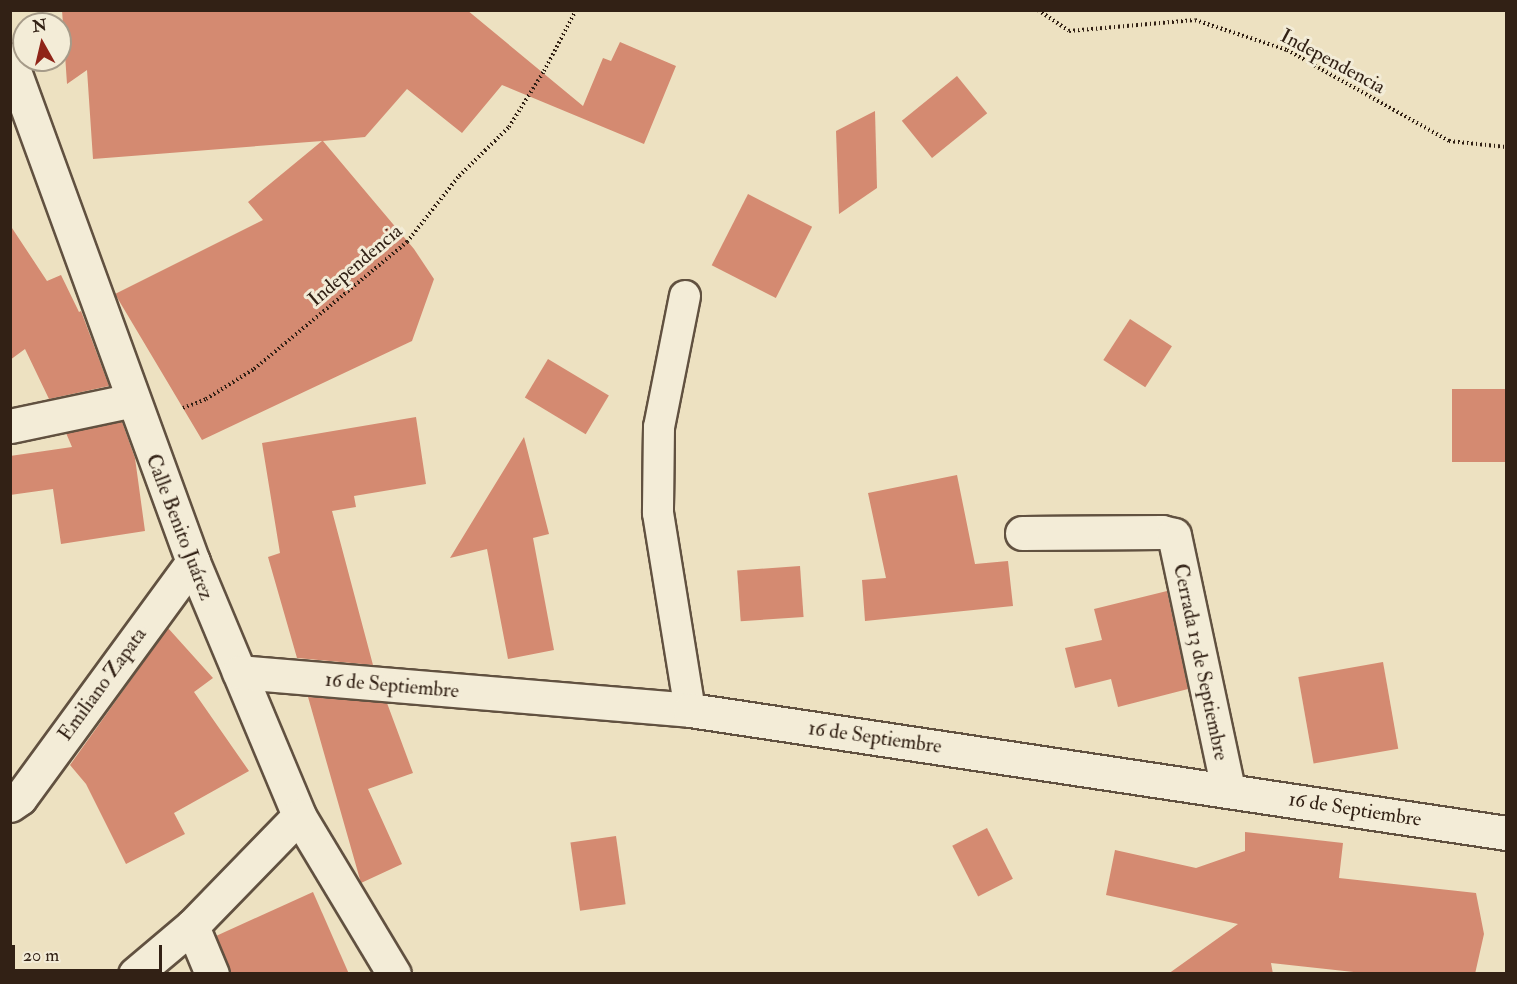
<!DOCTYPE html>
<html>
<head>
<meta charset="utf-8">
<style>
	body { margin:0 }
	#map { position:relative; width:1517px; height:984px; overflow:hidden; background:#ede1c1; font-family:"IM FELL Double Pica",serif }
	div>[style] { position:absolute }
	.building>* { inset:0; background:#d48a71; transform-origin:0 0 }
	.path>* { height:4px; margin-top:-2px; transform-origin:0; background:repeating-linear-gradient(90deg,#322115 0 1.5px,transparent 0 4.5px) }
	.roads { filter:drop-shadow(2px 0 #615140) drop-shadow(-2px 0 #615140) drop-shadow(0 2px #615140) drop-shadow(0 -2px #615140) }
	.service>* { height:30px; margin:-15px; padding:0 15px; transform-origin:15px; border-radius:15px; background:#f3ecd7 }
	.minor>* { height:33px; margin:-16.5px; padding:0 16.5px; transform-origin:16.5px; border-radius:16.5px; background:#f3ecd7 }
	span { translate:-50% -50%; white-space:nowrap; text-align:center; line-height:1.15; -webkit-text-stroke:6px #f3ecd7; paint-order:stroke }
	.street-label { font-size:20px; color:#322115 }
	.frame { position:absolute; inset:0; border:12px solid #322115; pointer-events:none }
	.north { position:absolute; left:12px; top:12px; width:60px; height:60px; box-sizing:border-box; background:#f3ecd7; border:2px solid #a69b89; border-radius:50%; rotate:352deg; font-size:16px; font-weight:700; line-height:24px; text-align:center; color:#322115 }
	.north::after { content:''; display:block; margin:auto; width:21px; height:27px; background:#8f2418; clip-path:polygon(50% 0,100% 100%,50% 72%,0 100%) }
	.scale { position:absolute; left:12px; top:945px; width:150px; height:27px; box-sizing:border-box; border:3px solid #322115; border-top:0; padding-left:8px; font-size:18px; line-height:21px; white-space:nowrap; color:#322115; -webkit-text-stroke:4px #f3ecd7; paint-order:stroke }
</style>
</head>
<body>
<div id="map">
	<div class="building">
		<div style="clip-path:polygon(62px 10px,467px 10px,583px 106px,603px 58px,611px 61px,620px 42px,676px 66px,644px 144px,502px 85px,462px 133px,407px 89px,365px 137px,323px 141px,414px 249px,434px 279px,412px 341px,202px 440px,115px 294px,263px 220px,248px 202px,322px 141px,93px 159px,87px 70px,67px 84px)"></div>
		<div style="left:957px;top:76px;width:48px;height:71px;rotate:51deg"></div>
		<div style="clip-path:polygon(875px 111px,877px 188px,839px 214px,836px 131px)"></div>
		<div style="left:748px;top:194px;width:72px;height:80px;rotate:27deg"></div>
		<div style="clip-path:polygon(10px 225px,47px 281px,61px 275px,79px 312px,81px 311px,109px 386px,49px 399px,25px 349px,10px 360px)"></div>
		<div style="left:1130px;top:319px;width:50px;height:49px;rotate:33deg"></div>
		<div style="left:548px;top:359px;width:71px;height:45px;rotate:31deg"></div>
		<div style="left:1452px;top:389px;width:54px;height:73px"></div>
		<div style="clip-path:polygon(416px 417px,426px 484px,354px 496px,356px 507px,332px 511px,373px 665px,297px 658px,268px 557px,280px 553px,262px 443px)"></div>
		<div style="clip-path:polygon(122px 422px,135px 458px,145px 531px,61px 544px,53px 489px,10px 495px,10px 456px,72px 447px,66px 433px)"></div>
		<div style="clip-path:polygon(524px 437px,549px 534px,533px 538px,554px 650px,508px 659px,487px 549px,450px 558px)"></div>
		<div style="clip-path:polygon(957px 475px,975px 564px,1008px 561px,1013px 606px,865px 621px,862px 580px,886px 578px,868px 493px)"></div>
		<div style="left:800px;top:566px;width:51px;height:63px;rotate:86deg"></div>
		<div style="clip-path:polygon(1167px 591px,1188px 689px,1118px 707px,1111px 679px,1075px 688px,1065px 648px,1102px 640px,1094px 609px)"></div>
		<div style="clip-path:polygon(168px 628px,213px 678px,194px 692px,249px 771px,174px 813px,185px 834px,126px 864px,86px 784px,70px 765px)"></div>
		<div style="left:1383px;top:662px;width:88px;height:86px;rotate:80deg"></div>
		<div style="clip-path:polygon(308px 697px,387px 703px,413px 773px,368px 789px,402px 864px,361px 883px)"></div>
		<div style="left:987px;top:828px;width:57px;height:39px;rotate:63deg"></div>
		<div style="clip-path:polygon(1245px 832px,1343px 843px,1339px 878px,1476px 893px,1484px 934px,1475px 974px,1372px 974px,1271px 963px,1273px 974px,1168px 974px,1238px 924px,1106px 895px,1115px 850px,1196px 868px,1245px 851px)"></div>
		<div style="left:616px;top:836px;width:69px;height:46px;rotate:82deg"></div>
		<div style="clip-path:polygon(313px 892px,349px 974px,230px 974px,216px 936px)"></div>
	</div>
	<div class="path">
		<div style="left:1038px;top:10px;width:37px;rotate:34deg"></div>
		<div style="left:1069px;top:31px;width:126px;rotate:-5deg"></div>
		<div style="left:1195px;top:20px;width:97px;rotate:18.1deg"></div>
		<div style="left:1287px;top:50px;width:186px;rotate:29.3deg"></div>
		<div style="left:1449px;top:141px;width:57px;rotate:6deg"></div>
		<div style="left:183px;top:408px;width:25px;rotate:-21deg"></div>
		<div style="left:206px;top:399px;width:57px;rotate:-32deg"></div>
		<div style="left:254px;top:369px;width:199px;rotate:-39.7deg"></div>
		<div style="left:407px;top:242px;width:84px;rotate:-51.8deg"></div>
		<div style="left:459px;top:176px;width:70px;rotate:-44.4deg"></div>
		<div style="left:509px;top:127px;width:66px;rotate:-58deg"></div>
		<div style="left:544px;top:71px;width:69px;rotate:-62.3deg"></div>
	</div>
	<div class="roads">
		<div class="service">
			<div style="left:685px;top:296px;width:134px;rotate:101.2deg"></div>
			<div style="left:659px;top:427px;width:86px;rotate:90.7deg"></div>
			<div style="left:658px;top:513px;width:200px;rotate:80.8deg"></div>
		</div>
		<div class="minor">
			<div style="left:10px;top:60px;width:534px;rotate:69.97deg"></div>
			<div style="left:193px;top:562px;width:275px;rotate:67.3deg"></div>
			<div style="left:299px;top:816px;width:184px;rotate:59deg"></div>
			<div style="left:10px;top:426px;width:126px;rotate:-11.9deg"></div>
			<div style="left:1022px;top:533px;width:140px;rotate:-0.4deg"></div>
			<div style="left:1162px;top:532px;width:12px;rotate:14deg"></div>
			<div style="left:1174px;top:535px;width:260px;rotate:78deg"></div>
			<div style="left:239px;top:672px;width:453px;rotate:4.8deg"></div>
			<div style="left:690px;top:710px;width:825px;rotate:8.57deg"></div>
			<div style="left:10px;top:805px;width:12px;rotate:-35deg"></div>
			<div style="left:20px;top:798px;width:293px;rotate:-53.8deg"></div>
			<div style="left:135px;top:974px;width:75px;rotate:-40.1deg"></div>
			<div style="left:212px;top:974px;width:52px;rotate:-112.6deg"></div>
			<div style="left:192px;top:926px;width:153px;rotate:-45.8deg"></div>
		</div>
	</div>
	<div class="street-label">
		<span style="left:1333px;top:61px;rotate:28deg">Independencia</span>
		<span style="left:355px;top:265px;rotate:-40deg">Independencia</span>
		<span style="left:180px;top:527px;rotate:69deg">Calle Benito Juárez</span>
		<span style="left:1201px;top:662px;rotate:78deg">Cerrada 13 de Septiembre</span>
		<span style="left:102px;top:684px;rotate:-54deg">Emiliano Zapata</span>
		<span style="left:392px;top:685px;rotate:5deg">16 de Septiembre</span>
		<span style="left:875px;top:737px;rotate:8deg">16 de Septiembre</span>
		<span style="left:1355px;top:809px;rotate:9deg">16 de Septiembre</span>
	</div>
	<div class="frame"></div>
	<div class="north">N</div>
	<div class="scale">20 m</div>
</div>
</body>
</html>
